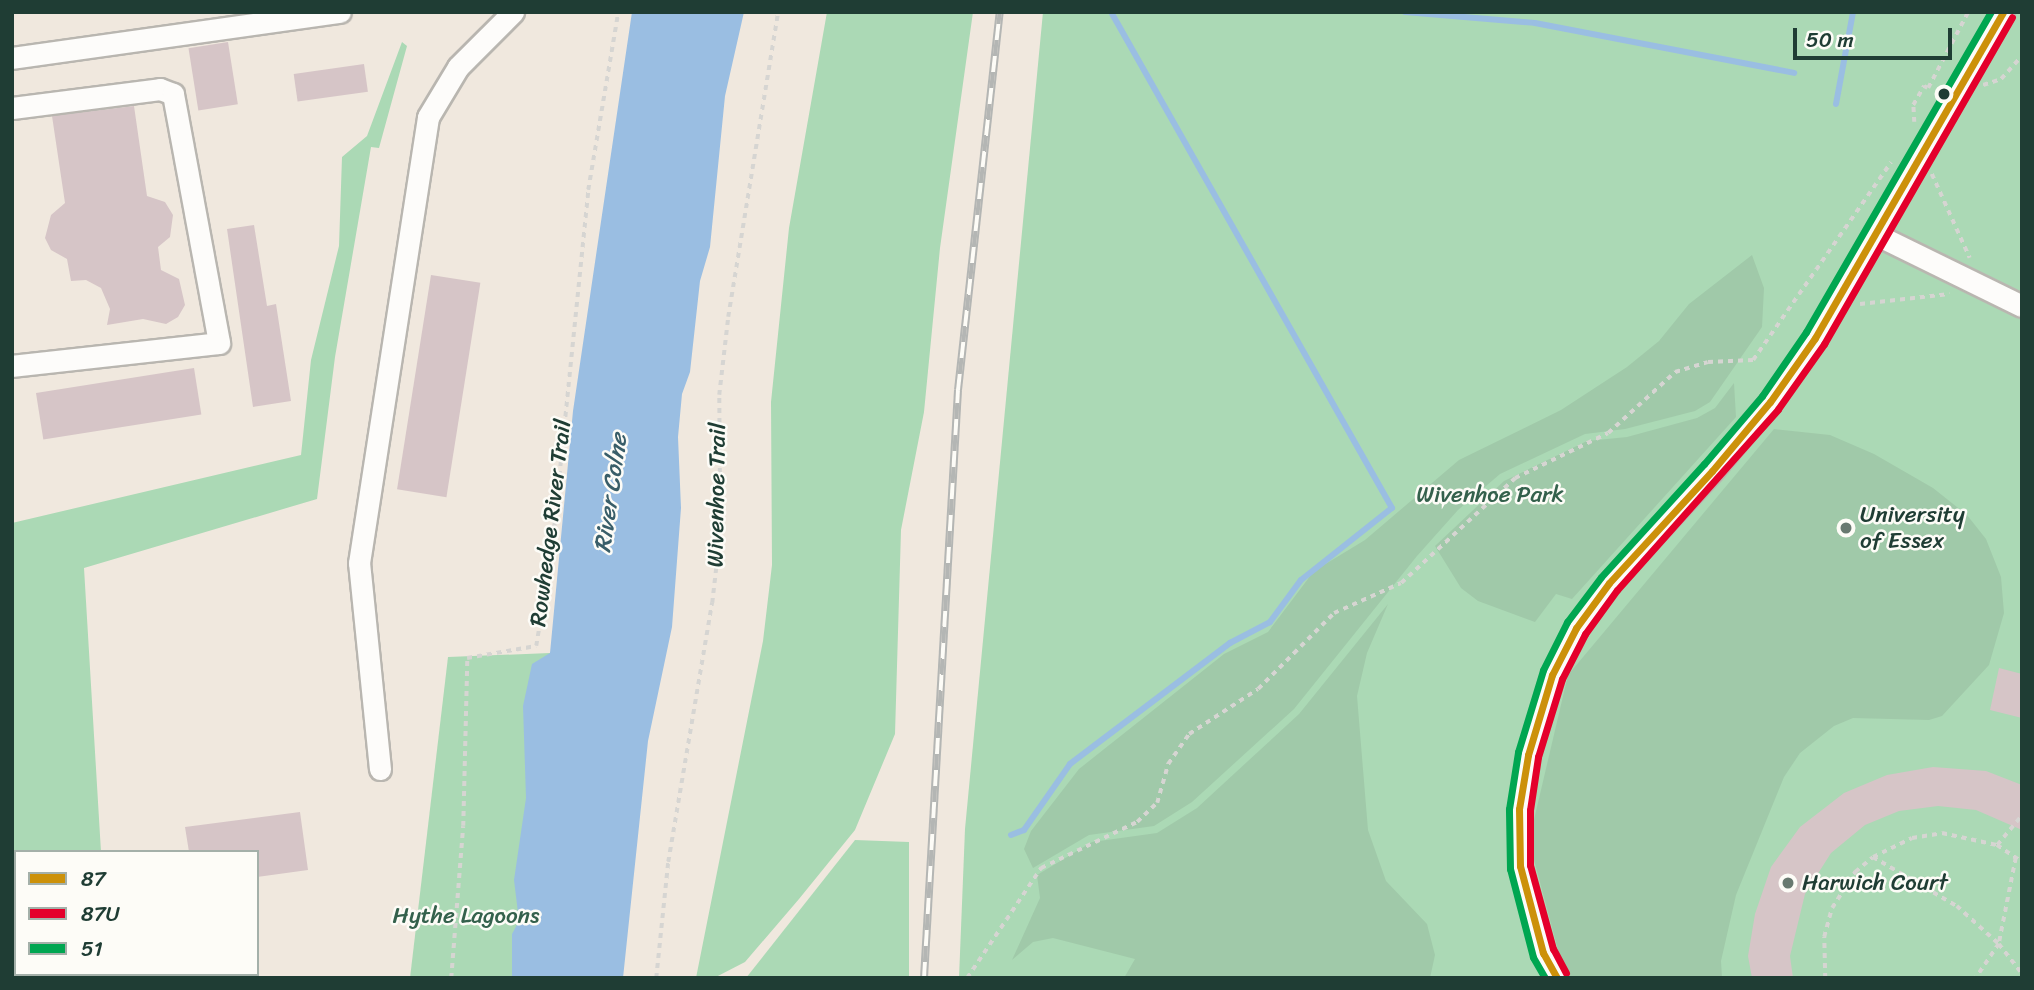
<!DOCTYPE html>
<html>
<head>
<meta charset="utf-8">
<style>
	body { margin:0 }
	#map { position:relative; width:2034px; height:990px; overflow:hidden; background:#f0e8de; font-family:Sriracha,sans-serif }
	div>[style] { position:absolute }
	.green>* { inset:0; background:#abd9b5 }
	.forest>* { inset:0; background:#a0c9a9 }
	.water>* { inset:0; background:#9abee2 }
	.stream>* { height:6px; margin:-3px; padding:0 3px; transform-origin:3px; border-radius:3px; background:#9abee2 }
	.building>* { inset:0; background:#d6c5c7; transform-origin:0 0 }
	.path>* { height:3.5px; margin-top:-1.75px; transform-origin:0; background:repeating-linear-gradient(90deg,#d6d5d2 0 5px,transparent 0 10px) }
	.roads { filter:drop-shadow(2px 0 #b9b6b0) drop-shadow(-2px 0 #b9b6b0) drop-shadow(0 2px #b9b6b0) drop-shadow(0 -2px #b9b6b0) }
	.minor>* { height:21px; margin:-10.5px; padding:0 10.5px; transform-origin:10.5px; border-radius:10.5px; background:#fdfcfa }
	.rail>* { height:8px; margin-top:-4px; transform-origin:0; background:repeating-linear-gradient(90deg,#fdfcf7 0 16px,#b4b6b4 0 32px); box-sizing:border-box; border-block:2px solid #b4b6b4 }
	.bus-1>* { height:7px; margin:-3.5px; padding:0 3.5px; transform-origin:3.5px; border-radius:3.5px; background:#cc910a }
	.bus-2>* { height:7px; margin:-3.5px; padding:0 3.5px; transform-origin:3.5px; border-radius:3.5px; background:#e4002b }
	.bus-3>* { height:7px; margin:-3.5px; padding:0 3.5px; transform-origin:3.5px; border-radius:3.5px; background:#00a651 }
	.dots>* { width:19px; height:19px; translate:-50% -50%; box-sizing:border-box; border:4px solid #fdfcf7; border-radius:50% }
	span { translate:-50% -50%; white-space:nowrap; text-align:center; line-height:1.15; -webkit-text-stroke:5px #fdfcf7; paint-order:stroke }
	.street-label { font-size:23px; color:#1f3d34 }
	.park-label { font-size:23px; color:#34614c }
	.poi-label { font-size:23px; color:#1f3d34 }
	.left { translate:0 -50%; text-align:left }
	.water-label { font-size:24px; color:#395e69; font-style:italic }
	.frame { position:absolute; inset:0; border:14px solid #1f3d34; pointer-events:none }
	.legend { position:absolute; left:14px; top:850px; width:245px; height:126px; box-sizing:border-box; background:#fdfcf7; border:2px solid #a4b0a9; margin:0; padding:9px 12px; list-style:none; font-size:21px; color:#1f3d34 }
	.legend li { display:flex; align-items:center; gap:14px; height:35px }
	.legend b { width:35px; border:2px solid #a4b0a9 }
	.scale { position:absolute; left:1793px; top:28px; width:159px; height:32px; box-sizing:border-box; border:4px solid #1f3d34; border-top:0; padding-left:9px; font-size:21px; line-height:24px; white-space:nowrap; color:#1f3d34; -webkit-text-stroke:5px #fdfcf7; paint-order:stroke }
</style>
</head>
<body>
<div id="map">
	<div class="green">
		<div style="clip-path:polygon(827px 12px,973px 12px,940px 248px,924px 412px,901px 530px,895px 734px,855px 830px,799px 899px,745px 962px,714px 978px,696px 978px,763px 641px,772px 565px,771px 402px,789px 228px)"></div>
		<div style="clip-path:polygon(1043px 12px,2022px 12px,2022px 978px,959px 978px,965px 829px)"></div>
		<div style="clip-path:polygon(402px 42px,407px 46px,379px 148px,371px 147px,335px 357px,317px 499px,84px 568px,101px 852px,16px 852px,16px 974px,172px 978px,12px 978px,12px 523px,301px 455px,311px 360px,339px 246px,342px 157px,367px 136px)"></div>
		<div style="clip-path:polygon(550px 653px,552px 978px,410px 978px,448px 657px)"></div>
		<div style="clip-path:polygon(855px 840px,909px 842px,909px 978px,746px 978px)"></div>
	</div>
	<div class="forest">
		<div style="clip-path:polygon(1752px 255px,1764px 288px,1762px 327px,1710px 402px,1695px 411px,1625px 429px,1585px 434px,1500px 474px,1458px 510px,1417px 556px,1294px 709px,1192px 802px,1154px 826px,1089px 835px,1033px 868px,1024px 849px,1031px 831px,1079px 769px,1224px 654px,1268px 632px,1314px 571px,1365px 540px,1459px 460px,1561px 410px,1627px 367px,1659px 341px,1689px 304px)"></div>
		<div style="clip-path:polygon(1734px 383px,1736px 417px,1572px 599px,1556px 594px,1535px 622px,1478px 601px,1461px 588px,1435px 546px,1504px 481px,1587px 441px,1627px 437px,1697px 418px,1715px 408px)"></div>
		<div style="clip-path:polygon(1774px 429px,1830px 435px,1874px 454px,1933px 488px,1967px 515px,1986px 539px,2001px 577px,2004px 613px,1989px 665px,1942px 716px,1929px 720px,1853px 718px,1834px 726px,1800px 753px,1784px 777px,1736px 895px,1721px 961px,1722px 978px,1570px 978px,1562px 965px,1529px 841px,1568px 675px)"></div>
		<div style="clip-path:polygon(1388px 604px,1367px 653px,1357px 696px,1368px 830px,1386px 881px,1427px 924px,1435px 955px,1430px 978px,1124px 978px,1135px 959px,1053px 938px,1033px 942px,1012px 960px,1040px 898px,1037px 875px,1092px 842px,1157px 833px,1197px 808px,1299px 714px)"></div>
	</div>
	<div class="water">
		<div style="clip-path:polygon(632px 12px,744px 12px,725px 96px,710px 247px,700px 281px,690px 372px,682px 394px,678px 437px,681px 508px,672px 627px,648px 741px,623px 978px,512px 978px,512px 934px,519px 921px,514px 880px,526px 798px,523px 706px,532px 664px,550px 653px,573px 411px)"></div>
	</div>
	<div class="stream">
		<div style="left:1405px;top:12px;width:130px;rotate:4.8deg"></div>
		<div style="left:1535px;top:23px;width:264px;rotate:10.9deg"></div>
		<div style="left:1836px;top:104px;width:94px;rotate:-79.5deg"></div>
		<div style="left:1011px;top:835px;width:14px;rotate:-21deg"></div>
		<div style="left:1024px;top:830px;width:80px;rotate:-55.1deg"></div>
		<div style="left:1070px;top:764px;width:201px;rotate:-37.1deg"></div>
		<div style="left:1230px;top:643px;width:45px;rotate:-27.7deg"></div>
		<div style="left:1270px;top:622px;width:52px;rotate:-53.6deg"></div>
		<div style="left:1301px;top:580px;width:116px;rotate:-38.4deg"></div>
		<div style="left:1392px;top:508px;width:570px;rotate:-119.53deg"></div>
	</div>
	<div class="building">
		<div style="left:228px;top:42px;width:63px;height:40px;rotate:81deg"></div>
		<div style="left:364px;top:64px;width:28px;height:71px;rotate:82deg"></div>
		<div style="clip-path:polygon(134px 106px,147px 196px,165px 202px,173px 215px,170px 237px,158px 247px,161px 270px,179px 279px,185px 305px,178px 317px,166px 324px,143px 319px,107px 325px,110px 309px,101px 288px,86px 280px,71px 281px,67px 259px,51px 250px,45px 238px,51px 215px,65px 203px,52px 116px)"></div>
		<div style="clip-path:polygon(254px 225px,267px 306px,276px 304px,291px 401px,253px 407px,227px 229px)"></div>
		<div style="left:431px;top:275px;width:50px;height:217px;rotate:9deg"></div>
		<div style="left:194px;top:368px;width:47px;height:160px;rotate:81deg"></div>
		<div style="clip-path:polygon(1999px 668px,2022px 674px,2022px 718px,1990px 710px)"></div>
		<div style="clip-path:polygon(1933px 767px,1986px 771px,2022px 785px,2022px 830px,1976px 810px,1938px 806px,1899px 811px,1865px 825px,1831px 853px,1805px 894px,1790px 956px,1793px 978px,1752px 978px,1748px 956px,1755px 914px,1771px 867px,1800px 827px,1844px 793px,1887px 775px)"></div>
		<div style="clip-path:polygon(300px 812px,308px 870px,257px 877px,257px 852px,189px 852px,185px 827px)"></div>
	</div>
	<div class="path">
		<div style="left:1983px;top:85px;width:19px;rotate:-18deg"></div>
		<div style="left:2001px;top:79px;width:31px;rotate:-48deg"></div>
		<div style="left:1914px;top:122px;width:17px;rotate:-93deg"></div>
		<div style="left:1913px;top:105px;width:22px;rotate:-60deg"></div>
		<div style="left:1924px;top:86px;width:4px;rotate:27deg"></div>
		<div style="left:1928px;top:88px;width:86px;rotate:-62.2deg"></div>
		<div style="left:1932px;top:174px;width:92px;rotate:65.7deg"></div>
		<div style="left:1860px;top:304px;width:90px;rotate:-6.4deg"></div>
		<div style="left:1997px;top:845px;width:39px;rotate:-50deg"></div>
		<div style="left:1873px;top:857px;width:97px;rotate:30.3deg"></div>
		<div style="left:1957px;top:906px;width:57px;rotate:42.1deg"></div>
		<div style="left:1999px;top:944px;width:41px;rotate:124.1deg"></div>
		<div style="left:2016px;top:858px;width:88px;rotate:101.2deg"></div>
		<div style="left:1999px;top:944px;width:37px;rotate:52deg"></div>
		<div style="left:451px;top:978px;width:152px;rotate:-85.5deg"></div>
		<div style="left:463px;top:826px;width:168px;rotate:-88.6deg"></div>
		<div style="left:467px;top:658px;width:70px;rotate:-9.9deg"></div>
		<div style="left:536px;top:646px;width:91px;rotate:-80.5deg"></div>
		<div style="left:551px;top:556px;width:368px;rotate:-84.2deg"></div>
		<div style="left:588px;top:190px;width:181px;rotate:-80.4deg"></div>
		<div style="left:656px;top:978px;width:117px;rotate:-84.1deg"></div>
		<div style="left:668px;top:862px;width:263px;rotate:-80.4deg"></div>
		<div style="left:712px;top:603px;width:70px;rotate:-83.5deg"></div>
		<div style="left:720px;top:533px;width:138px;rotate:-90.4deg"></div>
		<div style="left:719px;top:395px;width:79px;rotate:-83.4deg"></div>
		<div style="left:728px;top:317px;width:309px;rotate:-80.7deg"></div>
		<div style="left:967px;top:978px;width:133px;rotate:-56.1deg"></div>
		<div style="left:1041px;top:868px;width:106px;rotate:-25.6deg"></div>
		<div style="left:1137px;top:822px;width:28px;rotate:-44deg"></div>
		<div style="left:1157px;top:803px;width:41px;rotate:-74.2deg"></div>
		<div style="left:1168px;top:764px;width:37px;rotate:-55deg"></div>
		<div style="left:1189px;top:734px;width:82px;rotate:-33.1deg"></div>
		<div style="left:1258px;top:689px;width:107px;rotate:-45deg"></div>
		<div style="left:1334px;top:613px;width:73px;rotate:-24.1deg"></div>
		<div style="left:1401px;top:583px;width:155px;rotate:-42.6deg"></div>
		<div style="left:1515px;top:478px;width:103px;rotate:-25.8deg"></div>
		<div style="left:1608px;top:433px;width:91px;rotate:-42.3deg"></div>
		<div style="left:1675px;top:372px;width:34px;rotate:-17deg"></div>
		<div style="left:1708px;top:362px;width:45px;rotate:-2.5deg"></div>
		<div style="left:1753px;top:360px;width:241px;rotate:-55.1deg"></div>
		<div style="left:1825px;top:978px;width:41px;rotate:-91.4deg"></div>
		<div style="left:1824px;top:937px;width:30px;rotate:-75deg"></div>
		<div style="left:1832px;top:908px;width:43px;rotate:-57.4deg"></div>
		<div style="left:1855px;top:872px;width:23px;rotate:-40deg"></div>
		<div style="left:1873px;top:857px;width:43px;rotate:-26deg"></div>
		<div style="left:1912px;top:838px;width:30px;rotate:-9deg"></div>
		<div style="left:1942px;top:833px;width:56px;rotate:12.3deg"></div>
		<div style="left:1997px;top:845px;width:30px;rotate:34deg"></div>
	</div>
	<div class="roads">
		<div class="minor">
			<div style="left:12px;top:58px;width:331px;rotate:-8deg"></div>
			<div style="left:12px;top:108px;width:149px;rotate:-7.3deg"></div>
			<div style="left:160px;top:89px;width:14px;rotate:21deg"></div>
			<div style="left:173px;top:94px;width:253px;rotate:79.5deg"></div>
			<div style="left:219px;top:343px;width:208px;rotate:173.7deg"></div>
			<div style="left:1877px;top:235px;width:161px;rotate:26.1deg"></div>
			<div style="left:380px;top:769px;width:207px;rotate:-95.8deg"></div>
			<div style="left:359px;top:563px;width:451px;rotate:-81.2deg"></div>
			<div style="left:428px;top:117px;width:58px;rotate:-59deg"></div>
			<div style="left:458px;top:67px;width:78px;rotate:-45deg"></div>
			<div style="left:1557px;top:978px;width:29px;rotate:-119deg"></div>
			<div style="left:1543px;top:953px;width:90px;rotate:-104.8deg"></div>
			<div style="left:1520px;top:866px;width:57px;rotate:-91deg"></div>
			<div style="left:1519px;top:809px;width:55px;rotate:-80.5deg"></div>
			<div style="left:1528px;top:755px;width:84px;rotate:-73.3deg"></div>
			<div style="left:1552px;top:675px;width:53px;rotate:-62.9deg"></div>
			<div style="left:1576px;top:628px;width:56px;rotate:-53.7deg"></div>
			<div style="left:1609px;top:583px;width:152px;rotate:-47.4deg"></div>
			<div style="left:1712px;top:471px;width:90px;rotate:-50deg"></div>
			<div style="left:1770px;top:402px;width:78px;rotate:-54.9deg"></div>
			<div style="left:1815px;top:338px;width:376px;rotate:-60deg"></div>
		</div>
	</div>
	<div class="rail">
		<div style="left:924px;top:978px;width:589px;rotate:-86.69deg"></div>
		<div style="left:958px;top:390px;width:380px;rotate:-83.7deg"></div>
	</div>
	<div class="bus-1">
		<div style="left:1557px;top:978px;width:29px;rotate:-119deg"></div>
		<div style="left:1543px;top:953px;width:90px;rotate:-104.8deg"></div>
		<div style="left:1520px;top:866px;width:57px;rotate:-91deg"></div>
		<div style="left:1519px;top:809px;width:55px;rotate:-80.5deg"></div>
		<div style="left:1528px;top:755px;width:84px;rotate:-73.3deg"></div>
		<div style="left:1552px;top:675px;width:53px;rotate:-62.9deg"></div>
		<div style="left:1576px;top:628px;width:56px;rotate:-53.7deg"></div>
		<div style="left:1609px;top:583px;width:152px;rotate:-47.4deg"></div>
		<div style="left:1712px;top:471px;width:90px;rotate:-50deg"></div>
		<div style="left:1770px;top:402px;width:78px;rotate:-54.9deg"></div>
		<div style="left:1815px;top:338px;width:376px;rotate:-60deg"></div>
	</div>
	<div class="bus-2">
		<div style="left:1566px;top:973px;width:27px;rotate:-118deg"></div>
		<div style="left:1553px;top:949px;width:87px;rotate:-105.3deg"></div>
		<div style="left:1530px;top:865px;width:55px;rotate:-90deg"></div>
		<div style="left:1530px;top:810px;width:54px;rotate:-81.4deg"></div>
		<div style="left:1538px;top:757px;width:82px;rotate:-72.9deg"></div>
		<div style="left:1562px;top:679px;width:51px;rotate:-62.9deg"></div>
		<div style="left:1585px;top:634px;width:54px;rotate:-54deg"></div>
		<div style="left:1617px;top:590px;width:242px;rotate:-48.3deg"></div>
		<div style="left:1778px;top:409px;width:80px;rotate:-54.7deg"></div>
		<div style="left:1824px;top:344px;width:377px;rotate:-60.1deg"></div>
	</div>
	<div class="bus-3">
		<div style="left:1545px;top:978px;width:24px;rotate:-120deg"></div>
		<div style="left:1533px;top:957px;width:91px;rotate:-104.6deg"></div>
		<div style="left:1510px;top:869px;width:60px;rotate:-91deg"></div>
		<div style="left:1509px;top:809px;width:58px;rotate:-81deg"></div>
		<div style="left:1518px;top:752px;width:86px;rotate:-73deg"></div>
		<div style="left:1543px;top:670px;width:54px;rotate:-63.4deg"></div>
		<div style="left:1567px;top:622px;width:56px;rotate:-52.9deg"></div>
		<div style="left:1601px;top:577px;width:153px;rotate:-47.7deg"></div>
		<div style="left:1704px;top:464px;width:89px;rotate:-49.5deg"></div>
		<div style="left:1762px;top:396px;width:78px;rotate:-55.5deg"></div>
		<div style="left:1806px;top:332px;width:370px;rotate:-60deg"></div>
	</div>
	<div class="dots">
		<div style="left:1944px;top:94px;background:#1f3d34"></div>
		<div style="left:1846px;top:528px;background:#687970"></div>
		<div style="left:1788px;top:883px;background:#687970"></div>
	</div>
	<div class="street-label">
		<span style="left:717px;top:495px;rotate:-89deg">Wivenhoe Trail</span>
		<span style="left:551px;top:523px;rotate:-83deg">Rowhedge River Trail</span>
	</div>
	<div class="park-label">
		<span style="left:1490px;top:495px">Wivenhoe Park</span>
		<span style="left:466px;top:916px">Hythe Lagoons</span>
	</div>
	<div class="poi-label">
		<span class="left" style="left:1860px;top:528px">University<br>of Essex</span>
		<span class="left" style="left:1802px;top:883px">Harwich Court</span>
	</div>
	<div class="water-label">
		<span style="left:611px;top:493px;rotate:-82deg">River Colne</span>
	</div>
	<div class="frame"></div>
	<ul class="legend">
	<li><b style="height:9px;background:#cc910a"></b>87</li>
	<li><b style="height:9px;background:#e4002b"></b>87U</li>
	<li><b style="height:9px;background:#00a651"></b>51</li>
	</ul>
	<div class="scale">50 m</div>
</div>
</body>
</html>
